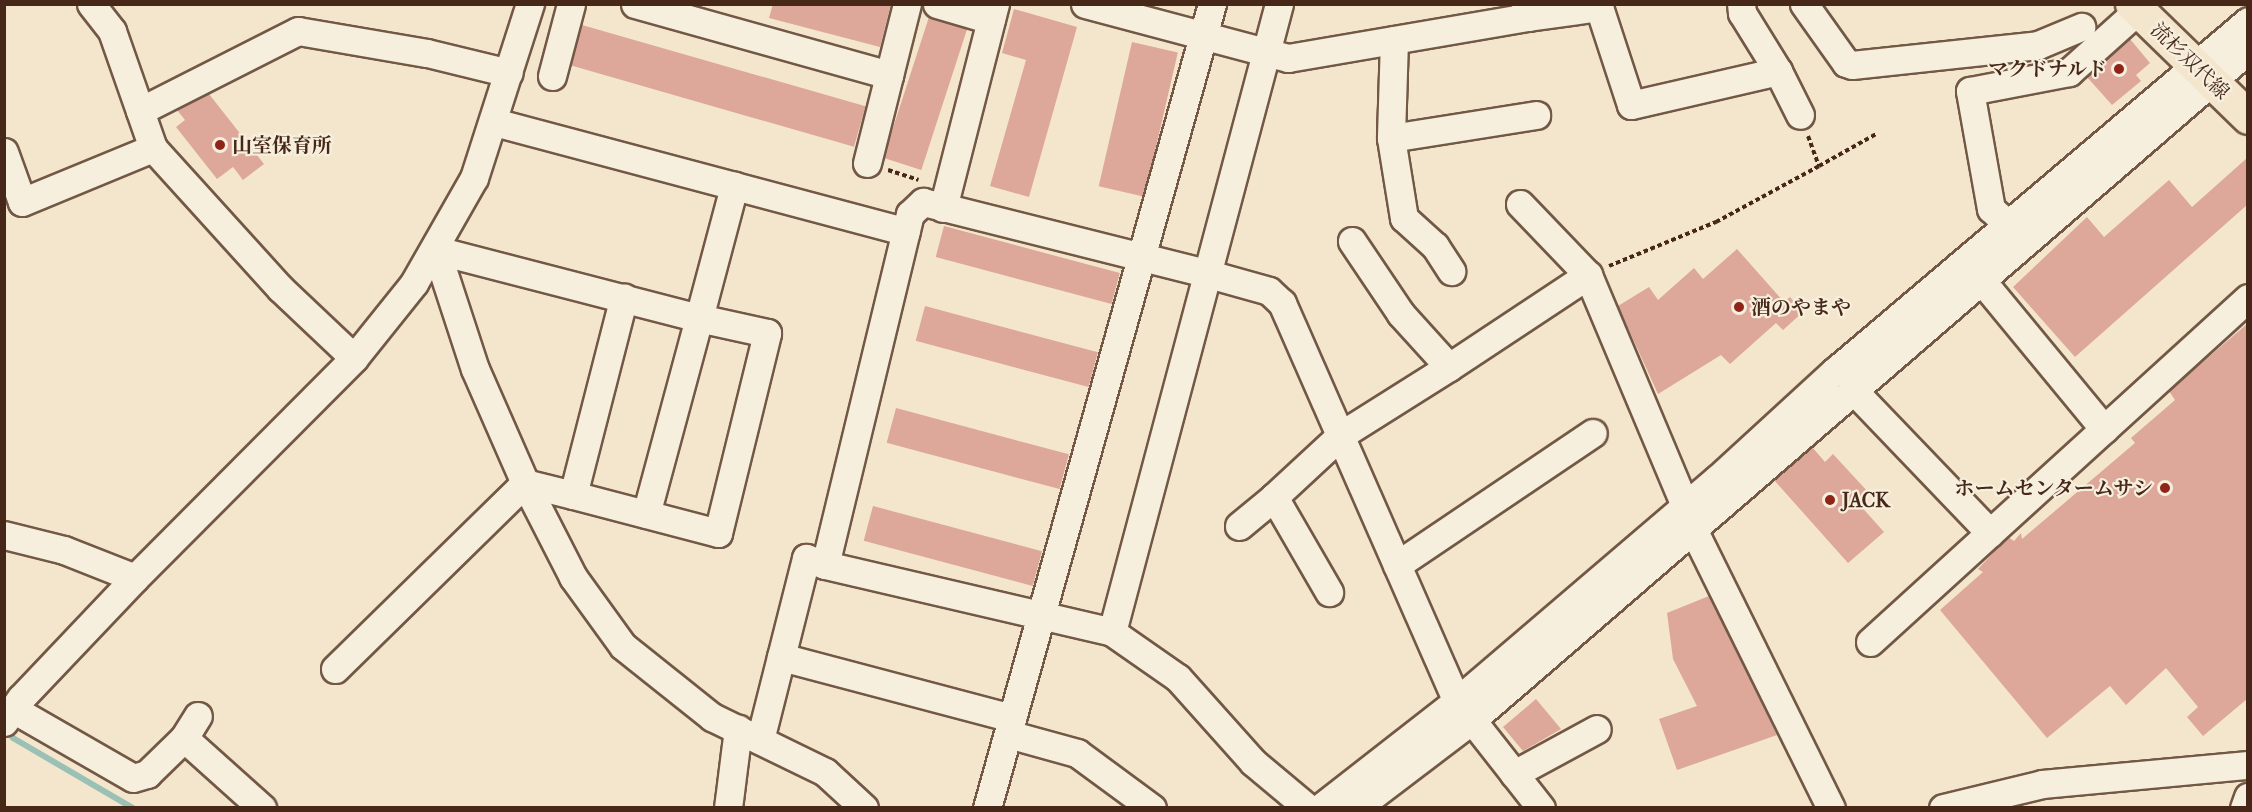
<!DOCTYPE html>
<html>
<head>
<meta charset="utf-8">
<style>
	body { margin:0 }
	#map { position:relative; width:2252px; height:812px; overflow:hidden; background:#f3e6cd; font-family:"IM FELL French Canon","Noto Serif JP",serif }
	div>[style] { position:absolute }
	.stream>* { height:6px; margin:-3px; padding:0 3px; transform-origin:3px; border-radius:3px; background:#9bc0b6 }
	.building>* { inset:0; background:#dda799; transform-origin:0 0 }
	.path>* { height:4px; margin-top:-2px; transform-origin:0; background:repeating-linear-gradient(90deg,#472818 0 4.5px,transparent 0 7.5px) }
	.roads { filter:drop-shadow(2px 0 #725845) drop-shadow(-2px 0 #725845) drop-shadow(0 2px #725845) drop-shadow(0 -2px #725845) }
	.minor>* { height:27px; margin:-13.5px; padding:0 13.5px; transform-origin:13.5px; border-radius:13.5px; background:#f7efde }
	.major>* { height:33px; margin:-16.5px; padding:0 16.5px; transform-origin:16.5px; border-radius:16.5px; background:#f3e6cd }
	.dots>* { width:16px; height:16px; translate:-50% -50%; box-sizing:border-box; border:3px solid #f7efde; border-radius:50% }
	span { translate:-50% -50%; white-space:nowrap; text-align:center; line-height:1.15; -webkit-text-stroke:4.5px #f7efde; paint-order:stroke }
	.street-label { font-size:20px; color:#472818 }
	.poi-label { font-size:20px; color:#472818; font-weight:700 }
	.right { translate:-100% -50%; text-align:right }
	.left { translate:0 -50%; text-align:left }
	.frame { position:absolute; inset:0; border:6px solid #472818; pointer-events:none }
</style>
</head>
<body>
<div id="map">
	<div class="stream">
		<div style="left:6px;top:729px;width:11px;rotate:52deg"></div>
		<div style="left:13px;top:738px;width:139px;rotate:30.3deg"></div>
	</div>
	<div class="building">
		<div style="clip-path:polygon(773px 4px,891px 4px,880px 47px,769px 18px)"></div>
		<div style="clip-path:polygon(1014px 9px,1077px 27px,1029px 197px,990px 186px,1026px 60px,1002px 53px)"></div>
		<div style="left:929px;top:17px;width:40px;height:148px;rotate:18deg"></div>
		<div style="left:582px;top:25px;width:295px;height:42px;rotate:16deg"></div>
		<div style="clip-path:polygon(2130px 39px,2150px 63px,2136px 75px,2141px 81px,2112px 105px,2087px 77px)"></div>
		<div style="left:1132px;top:42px;width:47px;height:148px;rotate:13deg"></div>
		<div style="clip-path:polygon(209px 94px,264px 164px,243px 180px,233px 167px,217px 179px,176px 127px,185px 120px,177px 110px)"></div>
		<div style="clip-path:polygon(2247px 158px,2247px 205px,2075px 357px,2013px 287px,2087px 217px,2104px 237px,2169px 180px,2192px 207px)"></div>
		<div style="left:944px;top:226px;width:182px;height:32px;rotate:15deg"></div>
		<div style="clip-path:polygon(1737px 249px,1784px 302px,1790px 297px,1803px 312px,1783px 330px,1776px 323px,1730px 364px,1721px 355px,1658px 394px,1618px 306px,1649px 287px,1658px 300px,1694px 268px,1703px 279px)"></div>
		<div style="left:925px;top:306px;width:179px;height:36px;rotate:15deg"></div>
		<div style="clip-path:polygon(2247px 324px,2247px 699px,2203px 736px,2187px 717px,2198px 707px,2166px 668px,2126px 705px,2110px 686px,2047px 738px,1940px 610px,1983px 572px,1978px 569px,2008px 537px,2014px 541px,2021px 533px,2022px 539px,2135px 443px,2131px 438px,2175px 400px,2169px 391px)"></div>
		<div style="left:896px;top:408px;width:179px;height:36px;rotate:15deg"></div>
		<div style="clip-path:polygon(1812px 447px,1825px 462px,1833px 454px,1869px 493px,1858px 503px,1884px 532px,1848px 563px,1774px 480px)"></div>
		<div style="left:873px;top:506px;width:175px;height:36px;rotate:15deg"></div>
		<div style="clip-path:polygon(1709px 596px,1777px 735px,1677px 770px,1659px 719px,1697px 706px,1673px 659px,1667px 613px)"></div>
		<div style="clip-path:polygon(1536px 699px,1561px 729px,1523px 751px,1503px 727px)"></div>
	</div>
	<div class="path">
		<div style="left:1808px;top:136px;width:32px;rotate:70deg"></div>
		<div style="left:1819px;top:166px;width:65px;rotate:-29.3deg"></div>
		<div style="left:888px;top:170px;width:32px;rotate:18deg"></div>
		<div style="left:1609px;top:266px;width:116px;rotate:-22.4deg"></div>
		<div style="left:1716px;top:222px;width:117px;rotate:-28.5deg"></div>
	</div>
	<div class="roads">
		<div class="minor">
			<div style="left:91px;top:4px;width:34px;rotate:52deg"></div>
			<div style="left:112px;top:31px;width:124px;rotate:70.7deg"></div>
			<div style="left:153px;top:148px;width:190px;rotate:47.8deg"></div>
			<div style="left:281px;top:289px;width:100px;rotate:43.4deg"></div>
			<div style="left:635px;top:4px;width:264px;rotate:15.6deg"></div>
			<div style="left:937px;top:4px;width:56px;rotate:16.5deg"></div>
			<div style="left:1085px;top:4px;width:210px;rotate:14.9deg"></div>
			<div style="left:1288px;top:58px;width:243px;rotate:-9.7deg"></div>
			<div style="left:1528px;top:17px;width:13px;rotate:-103deg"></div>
			<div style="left:1804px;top:4px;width:72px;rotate:54.6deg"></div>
			<div style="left:1846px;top:63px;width:6px;rotate:18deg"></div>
			<div style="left:1852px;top:65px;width:187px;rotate:-6.1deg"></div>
			<div style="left:2038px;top:45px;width:47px;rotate:-22.7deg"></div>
			<div style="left:1528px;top:17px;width:72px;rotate:-8deg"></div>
			<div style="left:1599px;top:7px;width:103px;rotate:71.9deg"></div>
			<div style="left:1631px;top:105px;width:151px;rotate:-13deg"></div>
			<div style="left:1778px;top:71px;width:68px;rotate:-121.8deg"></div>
			<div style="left:1742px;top:13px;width:9px;rotate:-96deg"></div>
			<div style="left:1394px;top:40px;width:98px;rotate:91.8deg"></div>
			<div style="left:1391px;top:138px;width:147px;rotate:-9deg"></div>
			<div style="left:1778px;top:71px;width:49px;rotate:63.4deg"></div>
			<div style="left:552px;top:76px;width:74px;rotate:-75.2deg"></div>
			<div style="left:140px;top:111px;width:177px;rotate:-26.9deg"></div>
			<div style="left:298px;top:31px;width:131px;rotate:9.7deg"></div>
			<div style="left:427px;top:53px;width:84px;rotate:13.7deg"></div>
			<div style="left:494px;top:122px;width:426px;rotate:14.9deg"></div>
			<div style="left:1391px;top:138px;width:81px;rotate:80.8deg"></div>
			<div style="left:1404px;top:218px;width:42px;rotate:42.1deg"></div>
			<div style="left:1435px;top:246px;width:30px;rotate:57deg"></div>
			<div style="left:4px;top:152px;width:53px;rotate:70.2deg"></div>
			<div style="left:22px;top:202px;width:142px;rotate:-22.4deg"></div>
			<div style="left:867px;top:163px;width:164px;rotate:-75.9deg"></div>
			<div style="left:1520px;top:204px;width:98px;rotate:46.2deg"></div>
			<div style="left:1588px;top:275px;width:251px;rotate:67.2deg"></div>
			<div style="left:943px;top:208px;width:211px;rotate:-75.7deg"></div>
			<div style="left:2009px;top:225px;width:24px;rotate:-138deg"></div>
			<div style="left:1991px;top:209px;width:120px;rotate:-100.1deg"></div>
			<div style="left:1970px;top:91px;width:101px;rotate:-10.9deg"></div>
			<div style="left:2069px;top:72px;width:93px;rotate:-41.9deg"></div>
			<div style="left:436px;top:250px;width:125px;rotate:71.9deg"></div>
			<div style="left:475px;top:369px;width:124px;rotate:66.3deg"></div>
			<div style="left:525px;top:483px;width:106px;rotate:62.9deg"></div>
			<div style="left:573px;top:577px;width:85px;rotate:54.1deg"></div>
			<div style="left:623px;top:646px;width:114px;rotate:38.6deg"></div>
			<div style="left:712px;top:717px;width:126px;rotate:26deg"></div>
			<div style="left:825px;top:772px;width:53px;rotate:42.7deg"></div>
			<div style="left:436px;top:250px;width:272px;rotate:14.5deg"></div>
			<div style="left:699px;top:318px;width:137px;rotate:-75.1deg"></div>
			<div style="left:1982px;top:281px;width:192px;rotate:50.5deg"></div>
			<div style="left:1449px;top:367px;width:167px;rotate:-33.5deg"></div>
			<div style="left:1853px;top:390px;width:198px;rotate:46.2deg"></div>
			<div style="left:573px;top:495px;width:150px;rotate:14.7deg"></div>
			<div style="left:718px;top:533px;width:206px;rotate:-76.2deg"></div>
			<div style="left:767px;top:333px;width:70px;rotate:-167.6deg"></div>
			<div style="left:699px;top:318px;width:203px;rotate:105.1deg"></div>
			<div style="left:1274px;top:497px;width:91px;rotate:-42.8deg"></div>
			<div style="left:1341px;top:435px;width:128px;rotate:-32.2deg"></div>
			<div style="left:1449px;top:367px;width:72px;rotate:-132.2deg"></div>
			<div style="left:1401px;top:314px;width:88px;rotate:-123.9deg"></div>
			<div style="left:1239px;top:526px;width:45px;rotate:-39.6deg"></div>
			<div style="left:1274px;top:497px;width:110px;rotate:59.9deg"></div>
			<div style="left:1693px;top:529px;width:311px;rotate:63.7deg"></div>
			<div style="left:4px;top:535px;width:62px;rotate:14deg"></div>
			<div style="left:64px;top:550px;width:76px;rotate:21.5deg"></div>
			<div style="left:825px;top:565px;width:295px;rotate:13.1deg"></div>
			<div style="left:1112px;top:632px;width:650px;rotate:-75.11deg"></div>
			<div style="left:1397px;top:565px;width:236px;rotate:-34deg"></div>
			<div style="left:1112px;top:632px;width:80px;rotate:34.9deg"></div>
			<div style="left:1178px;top:678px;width:113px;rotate:48.2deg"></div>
			<div style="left:1253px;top:762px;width:72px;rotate:39.9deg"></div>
			<div style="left:1870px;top:642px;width:511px;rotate:-42.3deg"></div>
			<div style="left:781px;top:657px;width:239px;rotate:14.8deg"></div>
			<div style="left:335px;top:669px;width:266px;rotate:-44.4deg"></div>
			<div style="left:525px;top:483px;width:49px;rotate:14deg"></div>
			<div style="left:573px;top:495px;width:204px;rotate:-75.6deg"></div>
			<div style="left:13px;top:709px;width:138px;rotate:29.9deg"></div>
			<div style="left:133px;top:778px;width:15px;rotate:-16deg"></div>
			<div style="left:147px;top:774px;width:52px;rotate:-44.2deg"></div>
			<div style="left:184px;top:738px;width:26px;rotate:-58deg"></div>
			<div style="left:4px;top:722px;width:29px;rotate:-55deg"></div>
			<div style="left:21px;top:698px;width:166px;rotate:-46.5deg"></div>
			<div style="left:135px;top:578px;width:310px;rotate:-45.1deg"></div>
			<div style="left:354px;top:358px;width:96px;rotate:-51.3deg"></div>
			<div style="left:414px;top:283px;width:121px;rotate:-60.3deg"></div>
			<div style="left:474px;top:178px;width:183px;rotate:-72.2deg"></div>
			<div style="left:1008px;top:734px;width:72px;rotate:15.4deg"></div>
			<div style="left:1077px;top:753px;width:93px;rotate:36.3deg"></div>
			<div style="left:184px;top:738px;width:105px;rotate:41.9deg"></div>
			<div style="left:760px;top:740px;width:188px;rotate:-75.8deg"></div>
			<div style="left:806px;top:558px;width:20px;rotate:20deg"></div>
			<div style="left:825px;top:565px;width:361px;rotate:-76.4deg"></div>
			<div style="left:910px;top:214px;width:18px;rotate:-43deg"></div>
			<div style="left:923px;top:202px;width:291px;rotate:14.1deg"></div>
			<div style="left:1205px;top:273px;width:66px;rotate:15.7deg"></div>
			<div style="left:1269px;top:291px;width:18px;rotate:43deg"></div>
			<div style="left:1282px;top:303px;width:435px;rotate:66.3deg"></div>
			<div style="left:1457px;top:701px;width:136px;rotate:51.9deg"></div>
			<div style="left:1514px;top:774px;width:94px;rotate:-28.5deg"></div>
			<div style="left:728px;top:808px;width:80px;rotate:-82.8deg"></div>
			<div style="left:987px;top:808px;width:835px;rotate:-74.37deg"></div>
			<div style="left:1320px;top:808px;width:174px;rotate:-38deg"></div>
			<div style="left:1457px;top:701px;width:342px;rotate:-40.5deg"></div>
			<div style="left:1717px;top:479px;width:160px;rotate:-42.5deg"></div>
			<div style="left:1835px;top:371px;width:541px;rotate:-40.28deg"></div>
			<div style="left:1356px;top:808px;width:146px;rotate:-37.2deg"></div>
			<div style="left:1472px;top:720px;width:1025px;rotate:-40.81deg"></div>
			<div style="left:1943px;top:808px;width:102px;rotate:-13.6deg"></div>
			<div style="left:2042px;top:784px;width:207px;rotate:-5.3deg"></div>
			<div style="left:2244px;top:808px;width:12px;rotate:-70deg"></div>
		</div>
		<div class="major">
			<div style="left:2132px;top:4px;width:162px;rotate:44.2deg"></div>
		</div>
	</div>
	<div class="dots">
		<div style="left:2119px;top:69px;background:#8f2418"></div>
		<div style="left:220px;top:145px;background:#8f2418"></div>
		<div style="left:1739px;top:307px;background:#8f2418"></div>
		<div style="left:2165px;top:488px;background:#8f2418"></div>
		<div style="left:1830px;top:500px;background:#8f2418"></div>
	</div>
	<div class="street-label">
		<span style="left:2190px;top:61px;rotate:44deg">流杉双代線</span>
	</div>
	<div class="poi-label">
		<span class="right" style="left:2107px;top:69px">マクドナルド</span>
		<span class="left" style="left:232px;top:145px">山室保育所</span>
		<span class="left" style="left:1751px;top:307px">酒のやまや</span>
		<span class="right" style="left:2153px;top:488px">ホームセンタームサシ</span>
		<span class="left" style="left:1842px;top:500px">JACK</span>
	</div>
	<div class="frame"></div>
</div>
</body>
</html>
